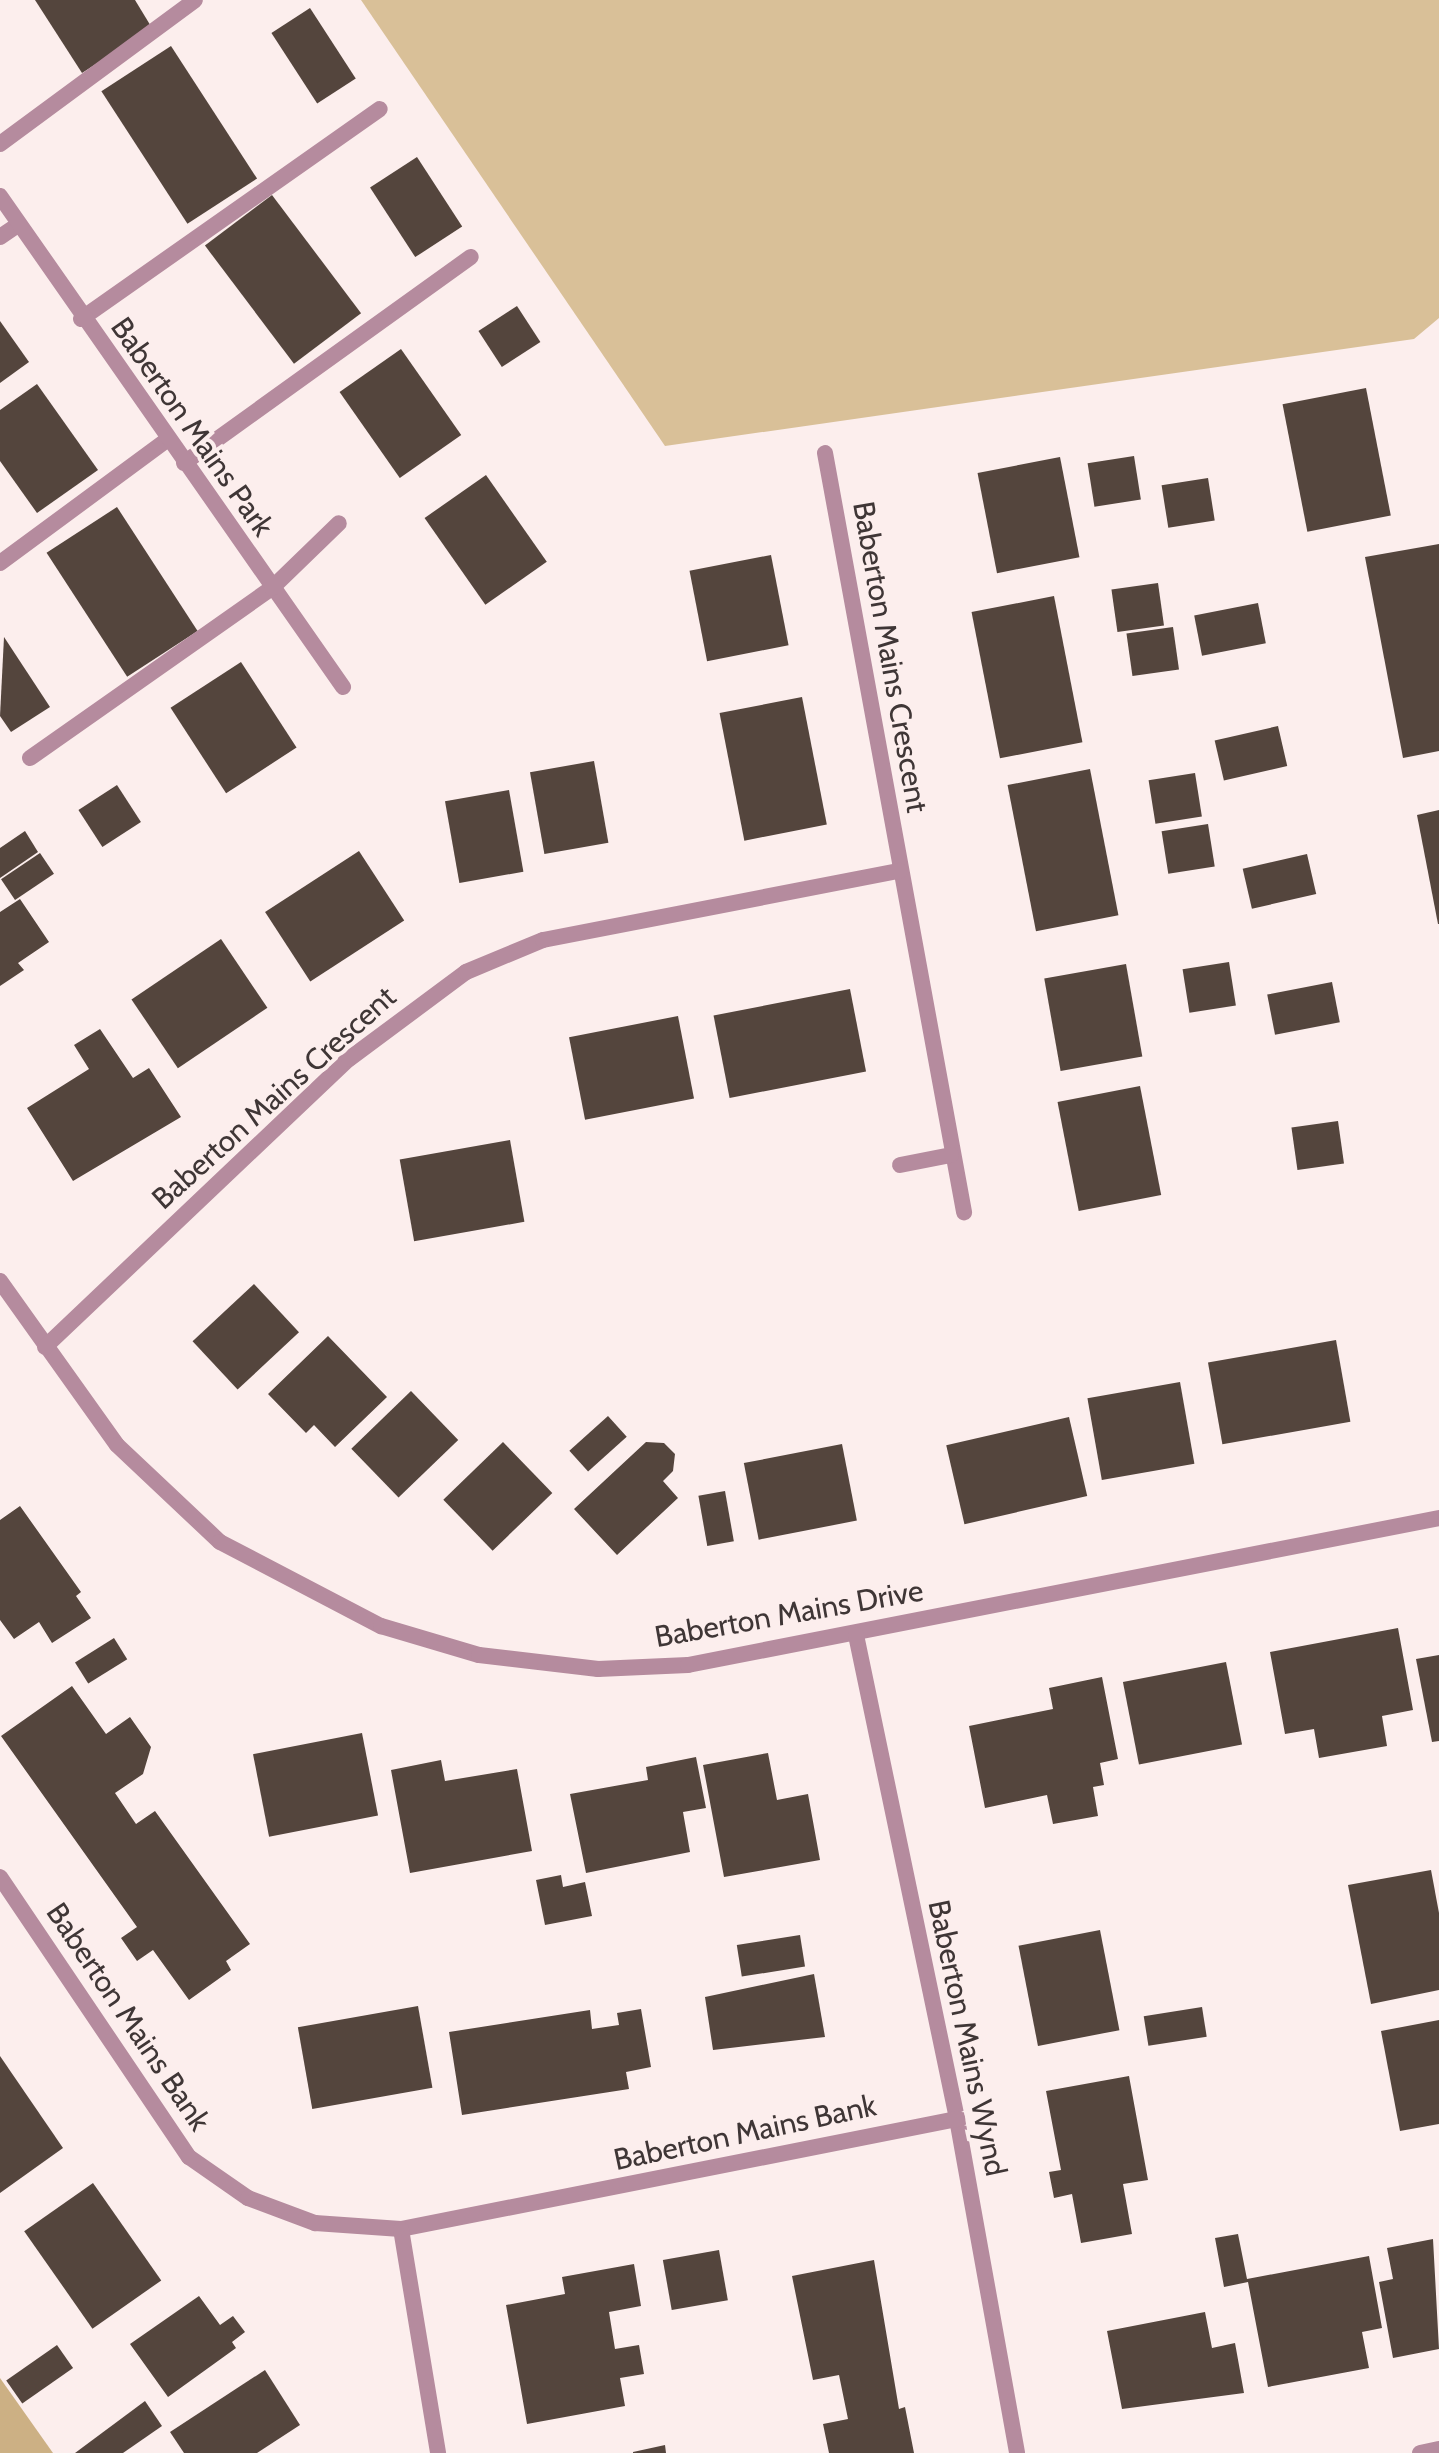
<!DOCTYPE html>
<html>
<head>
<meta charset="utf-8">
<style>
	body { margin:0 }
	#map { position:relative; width:1439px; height:2453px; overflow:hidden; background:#fceeed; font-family:Cabin,sans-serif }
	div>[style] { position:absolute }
	.green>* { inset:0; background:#d9c098 }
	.forest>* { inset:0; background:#ccb084 }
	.building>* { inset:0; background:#54453d; transform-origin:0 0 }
	.lane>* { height:16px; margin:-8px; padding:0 8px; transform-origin:8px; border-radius:8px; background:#b58b9e }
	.street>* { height:16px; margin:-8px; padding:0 8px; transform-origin:8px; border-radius:8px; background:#b58b9e }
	span { translate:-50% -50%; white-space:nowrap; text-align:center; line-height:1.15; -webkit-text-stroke:8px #fceeed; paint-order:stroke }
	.street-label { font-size:30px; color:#3f3636 }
</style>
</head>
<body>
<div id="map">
	<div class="green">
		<div style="clip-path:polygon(361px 0,1439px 0,1439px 318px,1414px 339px,665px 446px)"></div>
	</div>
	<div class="forest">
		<div style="clip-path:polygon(0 2378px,53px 2453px,0 2453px)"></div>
	</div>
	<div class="building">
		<div style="clip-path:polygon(35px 0,135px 0,152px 28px,82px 73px)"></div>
		<div style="left:310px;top:8px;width:84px;height:46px;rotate:57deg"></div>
		<div style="left:171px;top:46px;width:158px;height:83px;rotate:57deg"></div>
		<div style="left:417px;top:157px;width:83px;height:56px;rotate:57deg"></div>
		<div style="left:272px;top:195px;width:148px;height:84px;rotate:53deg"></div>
		<div style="left:517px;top:306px;width:43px;height:46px;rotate:57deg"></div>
		<div style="clip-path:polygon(0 321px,29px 362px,0 383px)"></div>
		<div style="left:401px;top:349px;width:105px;height:75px;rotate:55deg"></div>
		<div style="clip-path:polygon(37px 384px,98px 470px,37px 513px,0 461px,0 410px)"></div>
		<div style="left:1366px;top:388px;width:130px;height:85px;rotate:79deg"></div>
		<div style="left:1134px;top:456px;width:44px;height:47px;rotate:81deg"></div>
		<div style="left:1060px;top:457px;width:102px;height:84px;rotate:79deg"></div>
		<div style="left:486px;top:475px;width:106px;height:75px;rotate:55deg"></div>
		<div style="left:1208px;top:478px;width:43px;height:47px;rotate:81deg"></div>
		<div style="left:117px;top:507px;width:148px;height:84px;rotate:57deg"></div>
		<div style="clip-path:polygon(1439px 544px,1439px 751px,1403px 758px,1365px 557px)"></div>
		<div style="left:771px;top:555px;width:92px;height:83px;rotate:79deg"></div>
		<div style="left:1158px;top:583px;width:43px;height:47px;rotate:82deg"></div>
		<div style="left:1054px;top:596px;width:149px;height:84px;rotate:79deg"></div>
		<div style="left:1258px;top:603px;width:41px;height:65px;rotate:79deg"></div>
		<div style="left:1173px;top:627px;width:43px;height:47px;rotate:82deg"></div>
		<div style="clip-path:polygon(4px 637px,50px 707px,11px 732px,0 716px)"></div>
		<div style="left:241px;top:662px;width:102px;height:84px;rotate:57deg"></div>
		<div style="left:802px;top:697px;width:130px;height:84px;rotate:79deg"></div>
		<div style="left:1278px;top:726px;width:41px;height:65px;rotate:77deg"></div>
		<div style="left:594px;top:761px;width:83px;height:65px;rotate:80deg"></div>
		<div style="left:1090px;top:769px;width:149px;height:84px;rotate:79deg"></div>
		<div style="left:1195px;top:773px;width:44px;height:47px;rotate:81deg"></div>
		<div style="left:117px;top:785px;width:44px;height:46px;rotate:57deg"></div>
		<div style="left:509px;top:790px;width:83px;height:65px;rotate:80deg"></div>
		<div style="clip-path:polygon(1439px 810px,1439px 924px,1438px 924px,1417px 815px)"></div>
		<div style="left:1208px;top:824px;width:43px;height:47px;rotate:81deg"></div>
		<div style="clip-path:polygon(25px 831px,38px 852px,0 878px,0 848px)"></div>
		<div style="left:359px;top:851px;width:83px;height:112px;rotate:57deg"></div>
		<div style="left:40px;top:853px;width:25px;height:47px;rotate:56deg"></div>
		<div style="left:1307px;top:854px;width:41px;height:66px;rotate:77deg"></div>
		<div style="clip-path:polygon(20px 899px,49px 942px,18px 963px,24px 970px,0 986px,0 912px)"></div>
		<div style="left:221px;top:939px;width:83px;height:108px;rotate:56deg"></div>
		<div style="left:1229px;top:962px;width:44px;height:47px;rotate:81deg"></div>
		<div style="left:1126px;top:964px;width:94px;height:83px;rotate:80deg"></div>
		<div style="left:1332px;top:982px;width:41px;height:66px;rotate:79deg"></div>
		<div style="left:850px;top:989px;width:84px;height:139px;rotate:79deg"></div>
		<div style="left:678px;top:1016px;width:84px;height:111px;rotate:79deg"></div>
		<div style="clip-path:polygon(100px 1029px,133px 1078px,149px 1068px,181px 1117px,73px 1181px,27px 1108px,89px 1069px,74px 1045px)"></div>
		<div style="left:1140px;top:1086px;width:111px;height:84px;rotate:79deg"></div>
		<div style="left:1338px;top:1121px;width:43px;height:47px;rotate:82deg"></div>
		<div style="left:510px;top:1140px;width:83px;height:112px;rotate:80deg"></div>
		<div style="left:254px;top:1284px;width:66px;height:84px;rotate:47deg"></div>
		<div style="clip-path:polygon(328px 1336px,387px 1397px,335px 1447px,314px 1425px,306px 1433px,268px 1394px)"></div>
		<div style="left:1336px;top:1340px;width:83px;height:130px;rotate:80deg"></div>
		<div style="left:1180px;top:1382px;width:83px;height:94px;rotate:80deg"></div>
		<div style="left:411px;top:1391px;width:68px;height:83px;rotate:46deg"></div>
		<div style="left:608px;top:1416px;width:28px;height:52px;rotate:48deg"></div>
		<div style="left:1069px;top:1417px;width:81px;height:126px;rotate:77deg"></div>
		<div style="left:503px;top:1442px;width:71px;height:83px;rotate:46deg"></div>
		<div style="clip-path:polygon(646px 1442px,664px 1443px,675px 1454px,673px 1471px,663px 1481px,678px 1498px,617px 1555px,574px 1509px)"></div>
		<div style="left:842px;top:1444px;width:78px;height:100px;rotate:79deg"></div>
		<div style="left:725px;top:1491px;width:51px;height:27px;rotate:80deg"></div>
		<div style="clip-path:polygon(20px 1506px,81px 1592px,76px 1596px,91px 1618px,52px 1643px,39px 1622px,14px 1639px,0 1620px,0 1520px)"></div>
		<div style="clip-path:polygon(1398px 1628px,1413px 1710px,1382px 1716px,1387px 1746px,1319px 1758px,1314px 1729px,1285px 1734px,1270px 1652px)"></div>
		<div style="left:114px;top:1638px;width:25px;height:46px;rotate:58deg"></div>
		<div style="clip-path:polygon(1439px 1655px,1439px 1741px,1432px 1742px,1416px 1659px)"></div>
		<div style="left:1226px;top:1662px;width:84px;height:105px;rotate:79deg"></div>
		<div style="clip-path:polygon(1102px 1677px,1118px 1759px,1100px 1763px,1104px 1785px,1093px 1787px,1098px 1816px,1053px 1824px,1047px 1795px,985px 1808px,969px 1726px,1053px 1709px,1049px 1688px)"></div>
		<div style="clip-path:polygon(72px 1686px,106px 1734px,130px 1717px,151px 1747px,143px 1774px,115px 1793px,136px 1824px,155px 1811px,250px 1944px,226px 1961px,231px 1970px,189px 2000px,153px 1950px,137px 1961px,121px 1938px,137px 1927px,1px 1736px)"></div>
		<div style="left:362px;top:1733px;width:84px;height:111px;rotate:79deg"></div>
		<div style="clip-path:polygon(768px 1753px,777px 1800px,808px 1794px,820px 1860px,724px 1877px,703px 1765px)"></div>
		<div style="clip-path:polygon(696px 1757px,706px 1808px,683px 1812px,690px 1852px,586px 1873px,570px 1794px,648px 1780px,646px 1767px)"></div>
		<div style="clip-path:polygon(441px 1760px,445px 1781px,517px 1769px,532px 1851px,410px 1873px,391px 1770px)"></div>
		<div style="clip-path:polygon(1431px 1870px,1439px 1913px,1439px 1990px,1371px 2004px,1348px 1885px)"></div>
		<div style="clip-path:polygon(561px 1875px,563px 1887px,585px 1882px,592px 1916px,545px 1925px,536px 1880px)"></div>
		<div style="left:1100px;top:1930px;width:102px;height:83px;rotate:79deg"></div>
		<div style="left:800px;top:1935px;width:32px;height:64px;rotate:81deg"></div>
		<div style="clip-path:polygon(814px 1974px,825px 2037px,713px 2050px,705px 1997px)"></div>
		<div style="left:418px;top:2006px;width:83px;height:122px;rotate:80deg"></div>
		<div style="left:1202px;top:2007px;width:30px;height:59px;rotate:81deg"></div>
		<div style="clip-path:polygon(641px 2009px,651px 2067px,626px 2072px,629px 2089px,462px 2115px,449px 2032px,590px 2010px,592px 2029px,619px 2025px,617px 2013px)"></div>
		<div style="clip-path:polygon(1439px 2020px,1439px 2124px,1400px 2131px,1381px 2031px)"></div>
		<div style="clip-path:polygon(0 2056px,63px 2148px,0 2193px)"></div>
		<div style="clip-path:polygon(1129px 2076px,1148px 2180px,1123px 2184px,1132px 2234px,1081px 2243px,1072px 2194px,1054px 2198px,1049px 2172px,1061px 2170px,1046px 2091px)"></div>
		<div style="left:93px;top:2183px;width:119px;height:84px;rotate:55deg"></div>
		<div style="clip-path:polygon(1238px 2234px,1247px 2279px,1369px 2256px,1382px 2328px,1362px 2332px,1369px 2368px,1268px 2387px,1248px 2282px,1224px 2287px,1215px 2238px)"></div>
		<div style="clip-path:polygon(1433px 2239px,1439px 2349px,1393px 2358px,1379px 2282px,1393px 2279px,1387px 2248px)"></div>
		<div style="left:719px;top:2250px;width:51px;height:57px;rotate:80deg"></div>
		<div style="clip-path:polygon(874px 2260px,899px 2409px,905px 2407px,914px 2453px,829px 2453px,823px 2424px,848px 2419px,839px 2375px,813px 2380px,792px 2276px)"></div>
		<div style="clip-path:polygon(634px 2264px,641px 2306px,609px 2312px,615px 2349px,639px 2345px,644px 2374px,620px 2378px,625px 2406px,527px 2424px,506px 2305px,565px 2294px,562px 2277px)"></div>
		<div style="clip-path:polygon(199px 2296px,220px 2325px,233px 2316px,245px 2332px,232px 2342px,236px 2348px,168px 2397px,130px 2344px)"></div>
		<div style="clip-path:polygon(1205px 2312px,1212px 2348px,1235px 2343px,1244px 2393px,1122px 2409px,1107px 2331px)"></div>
		<div style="left:57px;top:2345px;width:28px;height:62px;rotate:55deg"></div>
		<div style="clip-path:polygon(265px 2370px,300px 2425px,257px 2453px,184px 2453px,170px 2432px)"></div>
		<div style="clip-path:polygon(145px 2401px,162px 2426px,123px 2453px,75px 2453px)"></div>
		<div style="clip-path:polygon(665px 2445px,666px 2453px,633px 2453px,633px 2452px)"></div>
	</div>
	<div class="lane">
		<div style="left:0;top:144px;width:242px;rotate:-36.4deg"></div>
		<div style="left:0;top:237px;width:22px;rotate:-34deg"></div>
		<div style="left:81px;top:319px;width:365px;rotate:-35.1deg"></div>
		<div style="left:184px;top:463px;width:353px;rotate:-35.7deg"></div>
		<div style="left:0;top:563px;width:207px;rotate:-36.4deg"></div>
		<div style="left:30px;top:758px;width:296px;rotate:-35.1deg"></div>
	</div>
	<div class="street">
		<div style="left:0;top:196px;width:599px;rotate:55.06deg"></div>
		<div style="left:825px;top:453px;width:772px;rotate:79.62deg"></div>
		<div style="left:272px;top:588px;width:93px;rotate:-44.1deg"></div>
		<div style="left:900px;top:1165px;width:52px;rotate:-11.1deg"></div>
		<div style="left:0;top:1281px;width:201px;rotate:54.5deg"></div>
		<div style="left:117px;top:1445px;width:141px;rotate:43.3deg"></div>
		<div style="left:220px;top:1542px;width:182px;rotate:27.6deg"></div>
		<div style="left:381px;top:1626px;width:102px;rotate:16.5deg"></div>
		<div style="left:479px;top:1655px;width:120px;rotate:6.7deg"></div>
		<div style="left:598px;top:1669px;width:90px;rotate:-2.5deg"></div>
		<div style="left:688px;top:1665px;width:765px;rotate:-11.07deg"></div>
		<div style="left:45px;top:1347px;width:419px;rotate:-43.5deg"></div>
		<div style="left:349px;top:1059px;width:146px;rotate:-36.6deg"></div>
		<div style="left:466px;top:972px;width:83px;rotate:-22.6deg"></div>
		<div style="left:543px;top:940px;width:363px;rotate:-11deg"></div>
		<div style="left:856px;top:1635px;width:494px;rotate:78.2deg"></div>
		<div style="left:957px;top:2119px;width:339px;rotate:79.8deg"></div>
		<div style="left:0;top:1877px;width:338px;rotate:56deg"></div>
		<div style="left:189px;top:2157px;width:72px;rotate:34.8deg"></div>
		<div style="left:248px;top:2198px;width:72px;rotate:20.5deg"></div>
		<div style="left:315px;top:2223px;width:86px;rotate:4deg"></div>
		<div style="left:401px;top:2229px;width:567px;rotate:-11.19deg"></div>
		<div style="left:401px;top:2229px;width:227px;rotate:80.6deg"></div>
		<div style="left:1420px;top:2453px;width:19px;rotate:-12deg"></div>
	</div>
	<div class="street-label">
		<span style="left:192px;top:427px;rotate:55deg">Baberton Mains Park</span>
		<span style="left:890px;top:657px;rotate:80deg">Baberton Mains Crescent</span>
		<span style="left:274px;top:1098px;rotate:-42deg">Baberton Mains Crescent</span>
		<span style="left:789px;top:1614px;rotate:-10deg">Baberton Mains Drive</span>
		<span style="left:128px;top:2017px;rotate:56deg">Baberton Mains Bank</span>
		<span style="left:967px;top:2038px;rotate:78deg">Baberton Mains Wynd</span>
		<span style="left:745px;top:2133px;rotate:-12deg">Baberton Mains Bank</span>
	</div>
</div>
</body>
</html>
